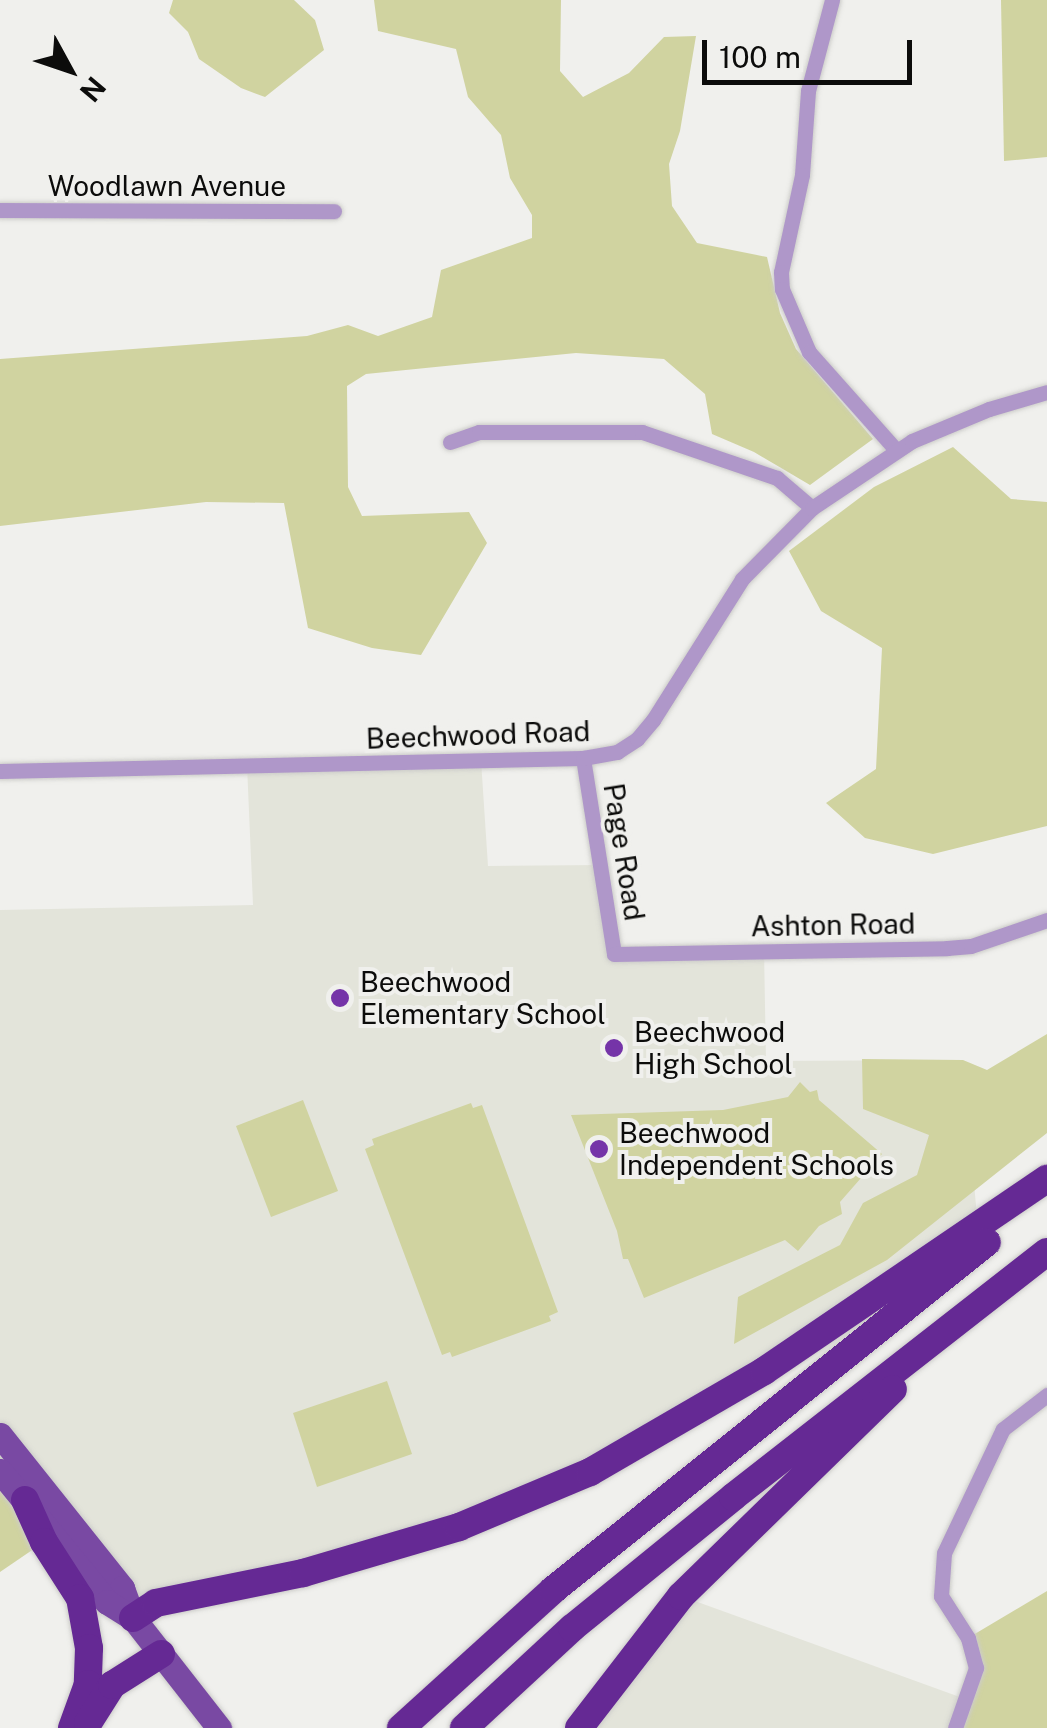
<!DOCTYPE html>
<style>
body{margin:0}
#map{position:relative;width:1047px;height:1728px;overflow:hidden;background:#f0f0ed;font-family:"Public Sans",sans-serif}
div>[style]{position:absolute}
.built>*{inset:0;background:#e3e4da}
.green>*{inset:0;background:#d0d3a0}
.roads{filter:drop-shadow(0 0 2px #ccccc9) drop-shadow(0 0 2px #ccccc9)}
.minor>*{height:15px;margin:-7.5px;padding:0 7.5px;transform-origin:7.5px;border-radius:7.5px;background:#af97c9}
.primary>*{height:25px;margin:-12.5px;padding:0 12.5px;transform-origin:12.5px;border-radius:12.5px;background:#7949a3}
.motorway>*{height:28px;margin:-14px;padding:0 14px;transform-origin:14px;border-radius:14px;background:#652994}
.dots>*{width:28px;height:28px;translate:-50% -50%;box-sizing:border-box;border:5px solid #f0f0ed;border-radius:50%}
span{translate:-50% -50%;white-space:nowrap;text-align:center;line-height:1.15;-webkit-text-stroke:8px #f0f0ed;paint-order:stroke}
.street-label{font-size:28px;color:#0c0c0b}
.poi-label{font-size:28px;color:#0c0c0b}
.left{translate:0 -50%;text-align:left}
.north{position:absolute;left:20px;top:20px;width:100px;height:100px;-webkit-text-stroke:8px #f0f0ed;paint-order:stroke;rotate:130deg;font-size:28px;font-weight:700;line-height:40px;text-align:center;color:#0c0c0b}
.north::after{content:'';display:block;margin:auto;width:35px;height:45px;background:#0c0c0b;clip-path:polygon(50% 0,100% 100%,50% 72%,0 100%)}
.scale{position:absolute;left:702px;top:40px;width:210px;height:45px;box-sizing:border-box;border:5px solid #0c0c0b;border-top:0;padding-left:12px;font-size:30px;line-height:35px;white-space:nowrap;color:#0c0c0b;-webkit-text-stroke:8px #f0f0ed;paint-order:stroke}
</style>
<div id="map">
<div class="built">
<i style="clip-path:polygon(481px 760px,488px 866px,602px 865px,615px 954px,764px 950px,766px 1061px,963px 1060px,978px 1228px,590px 1472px,133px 1618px,0 1471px,0 910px,253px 905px,247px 765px)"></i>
<i style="clip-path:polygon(681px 1596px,968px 1700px,955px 1728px,579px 1728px)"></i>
</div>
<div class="green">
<i style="clip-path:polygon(173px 0,294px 0,315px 20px,324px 50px,265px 97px,241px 88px,199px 59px,188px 32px,169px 13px)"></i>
<i style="clip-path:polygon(374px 0,561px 0,560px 71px,583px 97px,629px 73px,664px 37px,696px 36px,680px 131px,669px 164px,672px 206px,697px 243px,767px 257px,780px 313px,796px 349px,873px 439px,810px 485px,754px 452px,712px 434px,705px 394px,664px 359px,576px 353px,366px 374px,347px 386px,348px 487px,362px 516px,469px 512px,487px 543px,421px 655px,372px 648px,308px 628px,284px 503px,206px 502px,0 526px,0 359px,307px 336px,348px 325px,378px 336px,432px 317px,441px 270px,532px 238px,532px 215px,510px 178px,501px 135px,468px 97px,456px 49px,378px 31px)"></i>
<i style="clip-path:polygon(1001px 0,1047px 0,1047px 157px,1004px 161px)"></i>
<i style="clip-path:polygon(953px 447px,1011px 499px,1047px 502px,1047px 826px,933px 854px,865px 838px,826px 803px,876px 769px,882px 648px,821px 611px,789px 551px,874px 487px)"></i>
<i style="clip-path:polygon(1047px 1034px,1047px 1133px,887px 1260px,734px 1344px,738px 1297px,840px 1245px,863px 1203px,917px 1175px,929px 1135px,863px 1109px,862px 1059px,963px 1060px,987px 1070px)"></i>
<i style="clip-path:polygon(800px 1082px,810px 1092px,817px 1090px,819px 1100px,882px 1154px,840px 1202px,842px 1214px,819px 1226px,798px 1251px,785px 1240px,644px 1298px,628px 1259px,623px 1259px,617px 1231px,571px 1115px,723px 1110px,788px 1097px)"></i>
<i style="clip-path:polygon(303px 1100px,338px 1191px,271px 1217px,236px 1126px)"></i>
<i style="clip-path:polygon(471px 1103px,473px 1108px,482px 1105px,558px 1312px,549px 1316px,551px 1321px,452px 1357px,450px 1352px,442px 1355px,365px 1149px,374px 1145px,372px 1139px)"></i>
<i style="clip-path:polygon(387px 1381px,412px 1454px,317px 1487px,293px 1413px)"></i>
<i style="clip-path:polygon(0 1471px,44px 1542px,0 1572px)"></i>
<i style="clip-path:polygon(1047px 1591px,1047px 1728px,955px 1728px,974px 1680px,968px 1638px)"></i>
</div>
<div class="roads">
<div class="minor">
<i style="left:832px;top:0;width:94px;rotate:104.8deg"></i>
<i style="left:808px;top:91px;width:84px;rotate:94.1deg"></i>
<i style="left:802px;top:175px;width:99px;rotate:102.2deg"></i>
<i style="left:781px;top:272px;width:17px;rotate:87deg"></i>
<i style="left:782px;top:289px;width:69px;rotate:66.8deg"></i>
<i style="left:809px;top:352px;width:131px;rotate:48.4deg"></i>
<i style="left:0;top:210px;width:334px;rotate:0.2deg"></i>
<i style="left:450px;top:442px;width:31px;rotate:-19deg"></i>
<i style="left:479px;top:432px;width:163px"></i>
<i style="left:642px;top:432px;width:143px;rotate:18.8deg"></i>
<i style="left:777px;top:478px;width:46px;rotate:40.6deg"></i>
<i style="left:583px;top:758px;width:198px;rotate:81deg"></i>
<i style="left:614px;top:954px;width:333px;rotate:-1deg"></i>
<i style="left:947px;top:948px;width:24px;rotate:-5deg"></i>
<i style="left:971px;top:946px;width:80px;rotate:-18.9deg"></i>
<i style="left:0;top:771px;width:583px;rotate:-1.28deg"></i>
<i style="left:583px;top:758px;width:35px;rotate:-10deg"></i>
<i style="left:617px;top:752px;width:24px;rotate:-33deg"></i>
<i style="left:637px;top:739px;width:25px;rotate:-50deg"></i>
<i style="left:653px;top:720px;width:167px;rotate:-57.7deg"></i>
<i style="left:742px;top:579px;width:100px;rotate:-45.4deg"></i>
<i style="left:812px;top:508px;width:120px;rotate:-33.8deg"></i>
<i style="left:912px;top:441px;width:83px;rotate:-22.6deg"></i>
<i style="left:989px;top:409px;width:60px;rotate:-16.3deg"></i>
<i style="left:955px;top:1728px;width:64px;rotate:-70.7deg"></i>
<i style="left:976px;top:1668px;width:31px;rotate:-105deg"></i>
<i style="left:968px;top:1638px;width:50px;rotate:-122.7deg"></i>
<i style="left:941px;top:1596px;width:43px;rotate:-86deg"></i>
<i style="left:944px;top:1553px;width:137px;rotate:-64.6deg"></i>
<i style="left:1003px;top:1429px;width:56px;rotate:-37.7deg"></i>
</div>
<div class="primary">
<i style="left:0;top:1435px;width:196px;rotate:51.4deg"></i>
<i style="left:122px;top:1588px;width:32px;rotate:70deg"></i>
<i style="left:133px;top:1618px;width:140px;rotate:52deg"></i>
<i style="left:0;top:1471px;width:169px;rotate:50.8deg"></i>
<i style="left:107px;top:1602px;width:31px;rotate:32deg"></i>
</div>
<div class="motorway">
<i style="left:25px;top:1500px;width:46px;rotate:65.7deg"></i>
<i style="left:44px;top:1542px;width:67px;rotate:57.3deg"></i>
<i style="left:80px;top:1598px;width:51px;rotate:79.8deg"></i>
<i style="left:89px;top:1648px;width:36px;rotate:92deg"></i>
<i style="left:88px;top:1684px;width:47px;rotate:110deg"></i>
<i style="left:133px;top:1618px;width:27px;rotate:-33deg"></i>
<i style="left:156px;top:1603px;width:150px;rotate:-11.5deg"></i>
<i style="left:303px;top:1573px;width:163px;rotate:-16.4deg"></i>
<i style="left:459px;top:1527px;width:142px;rotate:-22.8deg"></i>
<i style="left:590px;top:1472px;width:201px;rotate:-30.1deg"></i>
<i style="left:764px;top:1371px;width:342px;rotate:-34.2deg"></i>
<i style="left:88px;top:1723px;width:45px;rotate:-57.7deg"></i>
<i style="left:112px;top:1685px;width:58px;rotate:-32.3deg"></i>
<i style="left:401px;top:1728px;width:205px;rotate:-42.2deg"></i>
<i style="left:553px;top:1590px;width:556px;rotate:-38.72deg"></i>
<i style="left:464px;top:1728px;width:147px;rotate:-42.8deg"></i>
<i style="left:572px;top:1628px;width:208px;rotate:-39.1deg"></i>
<i style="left:733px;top:1497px;width:398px;rotate:-38deg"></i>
<i style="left:579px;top:1728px;width:167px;rotate:-52.3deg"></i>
<i style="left:681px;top:1596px;width:296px;rotate:-44.3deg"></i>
</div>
</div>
<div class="dots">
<i style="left:340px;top:998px;background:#7534a8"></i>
<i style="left:614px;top:1048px;background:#7534a8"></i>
<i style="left:599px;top:1149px;background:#7534a8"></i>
</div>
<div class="street-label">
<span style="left:167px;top:186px">Woodlawn Avenue</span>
<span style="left:478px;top:735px;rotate:-2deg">Beechwood Road</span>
<span style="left:624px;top:852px;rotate:81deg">Page Road</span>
<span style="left:833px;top:925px;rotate:-1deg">Ashton Road</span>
</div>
<div class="poi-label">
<span class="left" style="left:360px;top:998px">Beechwood<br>Elementary School</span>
<span class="left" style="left:634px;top:1048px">Beechwood<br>High School</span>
<span class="left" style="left:619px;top:1149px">Beechwood<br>Independent Schools</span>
</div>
<div class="north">N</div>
<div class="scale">100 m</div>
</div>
